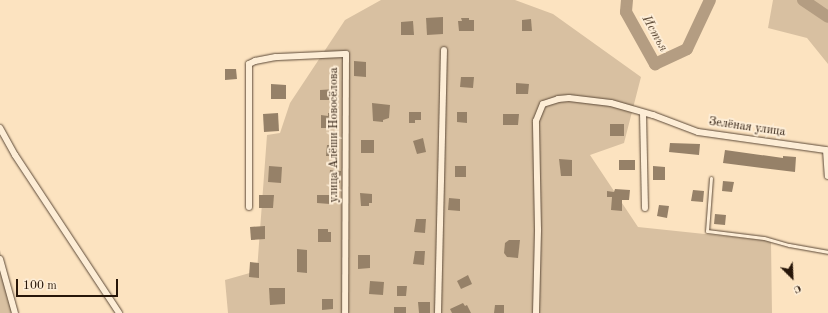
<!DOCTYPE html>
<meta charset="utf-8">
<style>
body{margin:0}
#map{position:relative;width:828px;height:313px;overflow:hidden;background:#fce3c0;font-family:"Old Standard TT",serif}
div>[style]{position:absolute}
.green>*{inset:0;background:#d8c0a1}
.river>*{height:12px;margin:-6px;padding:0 6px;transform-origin:6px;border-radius:6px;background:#b49d82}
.building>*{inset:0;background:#968168}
.roads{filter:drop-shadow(0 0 1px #5c4937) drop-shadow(0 0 1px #5c4937)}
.service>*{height:3px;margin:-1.5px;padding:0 1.5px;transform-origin:1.5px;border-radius:1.5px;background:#fdedd6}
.minor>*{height:6px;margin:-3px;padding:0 3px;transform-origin:3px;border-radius:3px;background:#fdedd6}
span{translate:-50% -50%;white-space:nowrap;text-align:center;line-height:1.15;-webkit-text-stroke:4px #fdedd6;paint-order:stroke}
.street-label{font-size:12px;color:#271609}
.water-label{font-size:13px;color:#5f4c39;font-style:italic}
.north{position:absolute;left:772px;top:257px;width:40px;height:40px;-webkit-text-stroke:3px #fdedd6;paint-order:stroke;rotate:156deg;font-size:11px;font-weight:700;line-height:16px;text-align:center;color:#271609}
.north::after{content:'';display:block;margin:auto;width:14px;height:18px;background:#271609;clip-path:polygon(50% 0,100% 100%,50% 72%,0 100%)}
.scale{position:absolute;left:16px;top:279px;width:102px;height:18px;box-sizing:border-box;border:2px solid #271609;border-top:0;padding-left:5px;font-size:12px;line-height:14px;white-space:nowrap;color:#271609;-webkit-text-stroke:3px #fdedd6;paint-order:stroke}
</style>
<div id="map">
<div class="green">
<i style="clip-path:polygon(381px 0,515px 0,553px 14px,641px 77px,624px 143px,590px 155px,638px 227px,771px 241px,772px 313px,228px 313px,225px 280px,257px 271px,267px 135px,280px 133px,290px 103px,345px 20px)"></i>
<i style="clip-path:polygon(773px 0,828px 0,828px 64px,807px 38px,768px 28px)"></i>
<i style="clip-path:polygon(0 250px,17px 313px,0 313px)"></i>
</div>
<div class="river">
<i style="left:627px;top:0;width:12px;rotate:95deg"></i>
<i style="left:626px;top:12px;width:60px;rotate:60.9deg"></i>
<i style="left:655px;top:64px;width:35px;rotate:-25deg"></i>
<i style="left:687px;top:49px;width:54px;rotate:-64.9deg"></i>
<i style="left:803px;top:0;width:30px;rotate:34deg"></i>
</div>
<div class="building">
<i style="clip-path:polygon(443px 17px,443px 34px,427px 35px,426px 18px)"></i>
<i style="clip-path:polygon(461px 18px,469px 18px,469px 20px,474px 20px,474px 31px,459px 31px,458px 21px,462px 21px)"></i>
<i style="clip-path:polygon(531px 19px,532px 31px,522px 31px,522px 20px)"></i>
<i style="clip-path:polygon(413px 21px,414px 35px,401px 35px,401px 22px)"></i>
<i style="clip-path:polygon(354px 61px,366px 62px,366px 77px,354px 76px)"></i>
<i style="clip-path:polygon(225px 69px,236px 69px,237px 79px,225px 80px)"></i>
<i style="clip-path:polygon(461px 77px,474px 77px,473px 88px,460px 87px)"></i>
<i style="clip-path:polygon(516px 83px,529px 84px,528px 94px,516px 94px)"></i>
<i style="clip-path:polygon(271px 84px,286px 85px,286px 99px,271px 99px)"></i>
<i style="clip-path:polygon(336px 89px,336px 100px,320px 100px,320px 90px)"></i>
<i style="clip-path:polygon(372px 103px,390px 105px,389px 118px,383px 120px,383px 122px,373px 121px)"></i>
<i style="clip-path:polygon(409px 112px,421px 112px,421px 120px,415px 120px,415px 123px,409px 123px)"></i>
<i style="clip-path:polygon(457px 112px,467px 112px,467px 123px,457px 122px)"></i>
<i style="clip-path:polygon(278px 113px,279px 131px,264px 132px,263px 114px)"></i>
<i style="clip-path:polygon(328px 113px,334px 113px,334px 116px,336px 116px,336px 125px,327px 124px,326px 128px,321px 128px,321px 115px,328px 116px)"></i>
<i style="clip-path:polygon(503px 114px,519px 114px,518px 125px,503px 125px)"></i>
<i style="clip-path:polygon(610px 124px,624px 124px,624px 136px,610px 136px)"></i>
<i style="clip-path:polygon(423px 138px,426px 152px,417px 154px,413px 141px)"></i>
<i style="clip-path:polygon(361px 140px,374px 140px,374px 153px,361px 153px)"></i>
<i style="clip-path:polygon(670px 143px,700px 144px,699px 155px,669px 152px)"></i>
<i style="clip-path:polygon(327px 145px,339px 145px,339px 156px,326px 156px)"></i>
<i style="clip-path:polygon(725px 150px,783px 158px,783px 156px,796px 157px,795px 172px,723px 163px)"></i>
<i style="clip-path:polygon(559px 159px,572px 160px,572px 176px,561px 176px)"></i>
<i style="clip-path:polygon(619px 160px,635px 160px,635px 170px,619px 170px)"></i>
<i style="clip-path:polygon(269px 166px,282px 167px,281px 183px,268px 182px)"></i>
<i style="clip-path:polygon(455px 166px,466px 166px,466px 177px,455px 177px)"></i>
<i style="clip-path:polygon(653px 166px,665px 167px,665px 180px,653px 180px)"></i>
<i style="clip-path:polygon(330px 170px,341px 171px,340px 183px,329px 182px)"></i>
<i style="clip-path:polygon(723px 181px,734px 182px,732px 192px,722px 191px)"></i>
<i style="clip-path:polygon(615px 189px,630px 190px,629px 200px,622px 200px,622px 211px,611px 210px,612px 197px,607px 197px,607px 191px,614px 192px)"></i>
<i style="clip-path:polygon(693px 190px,704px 191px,703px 202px,691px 201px)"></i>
<i style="clip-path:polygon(360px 193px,372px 194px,372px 203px,369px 203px,369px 206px,361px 206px)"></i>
<i style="clip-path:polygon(259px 195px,274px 195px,273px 208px,259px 208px)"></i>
<i style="clip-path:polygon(317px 195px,330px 195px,330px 204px,317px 203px)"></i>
<i style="clip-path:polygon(449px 198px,460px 199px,460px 211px,448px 210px)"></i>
<i style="clip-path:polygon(659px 205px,669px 206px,667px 218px,657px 216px)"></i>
<i style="clip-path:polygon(715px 214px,726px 215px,725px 225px,714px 224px)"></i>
<i style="clip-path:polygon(416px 219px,426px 219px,425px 233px,414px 232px)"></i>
<i style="clip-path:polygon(265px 226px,265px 239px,251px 240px,250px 227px)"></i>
<i style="clip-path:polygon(318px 229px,328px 229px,328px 232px,331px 232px,331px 242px,318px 242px)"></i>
<i style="clip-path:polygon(509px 240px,520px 240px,518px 258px,507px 257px,504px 253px,505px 243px)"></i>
<i style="clip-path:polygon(297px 249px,307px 250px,307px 273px,297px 272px)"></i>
<i style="clip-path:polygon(415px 251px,425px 251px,424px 265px,413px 264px)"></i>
<i style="clip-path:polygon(358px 255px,370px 255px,370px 268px,358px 269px)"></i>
<i style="clip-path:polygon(250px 262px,259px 263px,259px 278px,249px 277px)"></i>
<i style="clip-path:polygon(468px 275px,472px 284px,461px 289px,457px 281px)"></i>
<i style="clip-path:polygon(370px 281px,384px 282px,383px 295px,369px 294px)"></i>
<i style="clip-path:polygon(397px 286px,407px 286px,406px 296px,397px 296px)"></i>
<i style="clip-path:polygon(269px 288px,285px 288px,285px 304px,270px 305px)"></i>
<i style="clip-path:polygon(322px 299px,333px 299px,333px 309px,322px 310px)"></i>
<i style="clip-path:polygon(418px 302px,430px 302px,430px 313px,419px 313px)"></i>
<i style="clip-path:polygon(463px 303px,465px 306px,467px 305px,471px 313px,452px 313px,450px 309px)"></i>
<i style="clip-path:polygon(495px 305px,504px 305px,504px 313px,494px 313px)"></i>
<i style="clip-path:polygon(394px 307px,406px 307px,406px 313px,394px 313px)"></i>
</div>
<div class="roads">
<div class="service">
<i style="left:711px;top:178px;width:53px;rotate:94.3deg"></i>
<i style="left:707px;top:231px;width:57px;rotate:7deg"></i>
<i style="left:764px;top:238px;width:26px;rotate:16deg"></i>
<i style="left:789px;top:245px;width:40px;rotate:10deg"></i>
</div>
<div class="minor">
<i style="left:643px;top:113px;width:95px;rotate:88.8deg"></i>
<i style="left:0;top:128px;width:31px;rotate:61deg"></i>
<i style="left:15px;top:155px;width:189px;rotate:56.6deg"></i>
<i style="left:249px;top:207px;width:143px;rotate:-90deg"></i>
<i style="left:249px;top:64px;width:7px;rotate:-27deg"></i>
<i style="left:255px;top:61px;width:21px;rotate:-11deg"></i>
<i style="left:276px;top:57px;width:70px;rotate:-2.5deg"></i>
<i style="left:346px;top:54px;width:259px;rotate:90.2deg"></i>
<i style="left:0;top:259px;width:56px;rotate:74.5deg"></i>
<i style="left:438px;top:313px;width:263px;rotate:-88.7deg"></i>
<i style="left:536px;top:313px;width:84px;rotate:-88.6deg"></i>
<i style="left:538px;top:229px;width:108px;rotate:-91.1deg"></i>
<i style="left:536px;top:121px;width:18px;rotate:-68deg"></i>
<i style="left:543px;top:104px;width:16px;rotate:-18deg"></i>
<i style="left:558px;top:99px;width:11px;rotate:-5deg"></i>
<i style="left:569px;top:98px;width:42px;rotate:6.8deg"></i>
<i style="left:611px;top:103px;width:44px;rotate:15.9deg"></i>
<i style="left:653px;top:115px;width:48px;rotate:20.7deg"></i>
<i style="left:698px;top:132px;width:129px;rotate:8deg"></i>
<i style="left:826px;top:150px;width:26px;rotate:86deg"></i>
</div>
</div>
<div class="street-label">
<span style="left:747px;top:128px;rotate:8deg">Зелёная улица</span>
<span style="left:335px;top:135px;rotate:-90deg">улица Алёши Новосёлова</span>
</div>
<div class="water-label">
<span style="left:654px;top:34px;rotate:61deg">Истья</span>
</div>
<div class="north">С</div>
<div class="scale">100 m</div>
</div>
